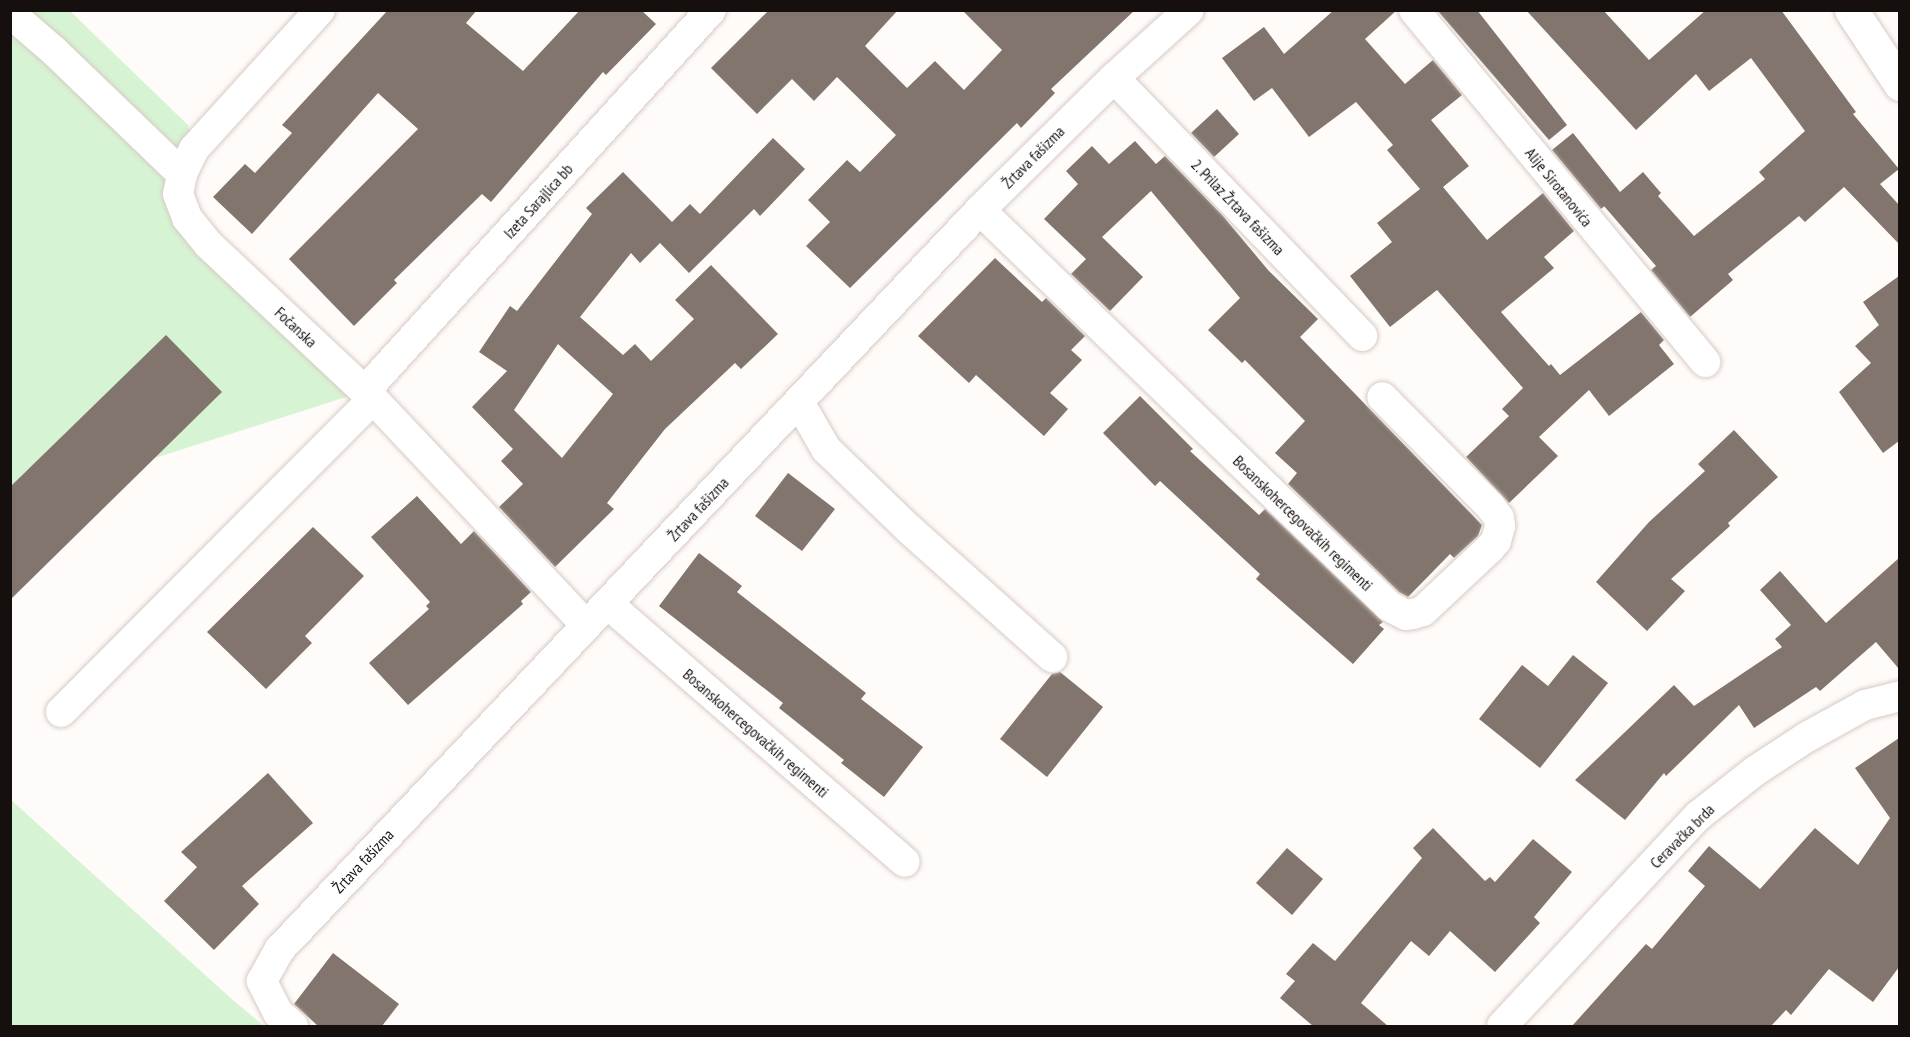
<!DOCTYPE html>
<meta charset="utf-8">
<style>
body{margin:0}
#map{position:relative;width:1910px;height:1037px;overflow:hidden;background:#fefbf9;font-family:"PT Sans Narrow",sans-serif}
div>[style]{position:absolute}
.green>*{inset:0;background:#d6f4d3}
.building>*{inset:0;background:#81756e}
.roads{filter:drop-shadow(0 0 2px #d8cac3) drop-shadow(0 0 2px #d8cac3)}
.minor>*{height:30px;margin:-15px;padding:0 15px;transform-origin:15px;border-radius:15px;background:#fff}
.secondary>*{height:33px;margin:-16.5px;padding:0 16.5px;transform-origin:16.5px;border-radius:16.5px;background:#fff}
span{translate:-50% -50%;white-space:nowrap;text-align:center;line-height:1.15;-webkit-text-stroke:6px #fff;paint-order:stroke}
.street-label{font-size:16px;color:#15100e}
.frame{position:absolute;inset:0;border:12px solid #15100e;pointer-events:none}
</style>
<div id="map">
<div class="green">
<i style="clip-path:polygon(11px 11px,70px 11px,188px 125px,194px 149px,178px 194px,365px 391px,11px 504px)"></i>
<i style="clip-path:polygon(10px 799px,234px 1001px,264px 1026px,11px 1026px)"></i>
</div>
<div class="building">
<i style="clip-path:polygon(388px 10px,477px 10px,466px 23px,523px 71px,580px 10px,641px 10px,656px 24px,606px 75px,603px 72px,491px 202px,482px 194px,394px 280px,397px 283px,354px 326px,289px 259px,418px 129px,378px 93px,252px 234px,213px 197px,245px 164px,255px 173px,292px 133px,282px 125px)"></i>
<i style="clip-path:polygon(769px 10px,898px 10px,865px 46px,907px 88px,935px 61px,964px 90px,1002px 50px,962px 10px,1135px 10px,1051px 89px,1055px 93px,1021px 128px,1017px 123px,850px 288px,806px 246px,830px 222px,808px 200px,847px 160px,860px 172px,896px 135px,837px 77px,814px 101px,792px 79px,757px 114px,711px 68px)"></i>
<i style="clip-path:polygon(1334px 10px,1397px 10px,1365px 39px,1405px 84px,1433px 60px,1462px 95px,1431px 120px,1469px 166px,1443px 187px,1487px 240px,1543px 193px,1574px 231px,1544px 257px,1554px 268px,1501px 312px,1549px 366px,1551px 364px,1560px 375px,1641px 312px,1664px 340px,1659px 345px,1674px 364px,1609px 416px,1589px 390px,1539px 437px,1558px 456px,1509px 503px,1466px 457px,1509px 416px,1502px 409px,1523px 388px,1437px 290px,1390px 327px,1350px 276px,1392px 242px,1377px 223px,1420px 189px,1387px 150px,1393px 145px,1356px 102px,1309px 137px,1272px 88px,1254px 101px,1222px 58px,1264px 27px,1284px 54px)"></i>
<i style="clip-path:polygon(1437px 10px,1477px 10px,1567px 125px,1549px 140px)"></i>
<i style="clip-path:polygon(1526px 10px,1603px 10px,1649px 60px,1706px 10px,1781px 10px,1856px 112px,1853px 114px,1899px 169px,1880px 184px,1899px 205px,1899px 244px,1844px 187px,1805px 222px,1799px 216px,1728px 274px,1733px 280px,1690px 317px,1651px 270px,1656px 266px,1604px 206px,1620px 193px,1601px 209px,1552px 150px,1573px 133px,1620px 192px,1643px 172px,1661px 193px,1658px 196px,1694px 236px,1765px 179px,1759px 172px,1805px 131px,1751px 58px,1709px 91px,1696px 74px,1636px 130px)"></i>
<i style="clip-path:polygon(1217px 109px,1239px 134px,1214px 157px,1191px 133px)"></i>
<i style="clip-path:polygon(evenodd,773px 138px,805px 169px,760px 216px,754px 209px,689px 273px,660px 243px,640px 263px,631px 253px,580px 317px,623px 355px,635px 344px,651px 361px,694px 319px,675px 300px,711px 265px,778px 334px,741px 369px,735px 363px,665px 429px,607px 503px,614px 509px,555px 567px,499px 507px,523px 484px,501px 461px,513px 449px,472px 407px,507px 371px,479px 352px,510px 306px,517px 311px,592px 214px,586px 208px,623px 172px,672px 222px,690px 204px,700px 214px,773px 138px,558px 344px,613px 394px,562px 458px,514px 410px,558px 344px)"></i>
<i style="clip-path:polygon(1135px 141px,1156px 164px,1165px 156px,1223px 216px,1268px 270px,1318px 319px,1300px 337px,1482px 525px,1478px 536px,1454px 558px,1450px 554px,1408px 597px,1399px 592px,1288px 484px,1297px 473px,1275px 453px,1305px 421px,1245px 360px,1242px 363px,1208px 330px,1240px 298px,1151px 191px,1102px 237px,1143px 277px,1110px 311px,1071px 274px,1086px 259px,1044px 219px,1078px 184px,1066px 171px,1092px 146px,1109px 164px)"></i>
<i style="clip-path:polygon(995px 258px,1042px 302px,1046px 298px,1085px 336px,1071px 350px,1082px 360px,1050px 393px,1068px 409px,1044px 436px,976px 375px,969px 383px,918px 336px)"></i>
<i style="clip-path:polygon(1899px 276px,1899px 441px,1883px 453px,1839px 392px,1871px 363px,1855px 346px,1879px 325px,1863px 302px)"></i>
<i style="clip-path:polygon(166px 335px,222px 392px,10px 600px,10px 487px)"></i>
<i style="clip-path:polygon(1140px 396px,1193px 449px,1190px 451px,1259px 515px,1265px 509px,1383px 622px,1379px 625px,1384px 629px,1353px 664px,1256px 579px,1260px 574px,1160px 481px,1155px 486px,1103px 433px)"></i>
<i style="clip-path:polygon(1734px 430px,1778px 477px,1728px 523px,1730px 526px,1671px 579px,1685px 591px,1647px 631px,1596px 582px,1649px 522px,1705px 471px,1698px 464px)"></i>
<i style="clip-path:polygon(788px 473px,835px 509px,802px 551px,755px 516px)"></i>
<i style="clip-path:polygon(417px 496px,461px 544px,474px 531px,531px 592px,521px 601px,523px 604px,408px 705px,369px 663px,429px 609px,426px 606px,430px 602px,371px 537px)"></i>
<i style="clip-path:polygon(313px 527px,364px 576px,305px 636px,312px 643px,266px 689px,207px 632px)"></i>
<i style="clip-path:polygon(699px 553px,742px 586px,737px 592px,866px 693px,861px 699px,923px 747px,884px 797px,841px 763px,844px 760px,779px 708px,783px 703px,659px 606px)"></i>
<i style="clip-path:polygon(1899px 558px,1899px 669px,1876px 642px,1820px 691px,1816px 687px,1754px 728px,1739px 705px,1666px 776px,1664px 773px,1625px 820px,1575px 780px,1674px 685px,1694px 706px,1782px 647px,1775px 639px,1791px 625px,1760px 590px,1780px 571px,1826px 623px)"></i>
<i style="clip-path:polygon(1573px 655px,1608px 683px,1540px 768px,1479px 719px,1522px 665px,1548px 686px)"></i>
<i style="clip-path:polygon(1060px 672px,1103px 707px,1047px 777px,1000px 739px,1052px 674px)"></i>
<i style="clip-path:polygon(1899px 738px,1899px 967px,1873px 1002px,1829px 969px,1791px 1015px,1786px 1010px,1771px 1026px,1572px 1026px,1646px 944px,1652px 949px,1705px 886px,1688px 871px,1709px 846px,1760px 889px,1815px 828px,1858px 865px,1890px 818px,1855px 768px)"></i>
<i style="clip-path:polygon(268px 773px,313px 823px,242px 886px,259px 904px,214px 950px,164px 901px,197px 867px,181px 852px)"></i>
<i style="clip-path:polygon(1433px 828px,1485px 881px,1490px 877px,1495px 882px,1533px 839px,1572px 872px,1534px 917px,1540px 923px,1495px 972px,1450px 931px,1429px 956px,1411px 941px,1361px 1003px,1388px 1026px,1313px 1026px,1280px 998px,1295px 981px,1286px 974px,1313px 943px,1335px 961px,1422px 858px,1413px 848px)"></i>
<i style="clip-path:polygon(1287px 848px,1323px 879px,1292px 915px,1256px 883px)"></i>
<i style="clip-path:polygon(333px 953px,399px 1004px,382px 1026px,318px 1026px,294px 1004px)"></i>
</div>
<div class="roads">
<div class="minor">
<i style="left:320px;top:10px;width:188px;rotate:132.2deg"></i>
<i style="left:194px;top:149px;width:28px;rotate:116deg"></i>
<i style="left:182px;top:174px;width:20px;rotate:101deg"></i>
<i style="left:178px;top:194px;width:26px;rotate:69deg"></i>
<i style="left:187px;top:218px;width:33px;rotate:51deg"></i>
<i style="left:208px;top:244px;width:226px;rotate:43.2deg"></i>
<i style="left:373px;top:399px;width:311px;rotate:46.7deg"></i>
<i style="left:1414px;top:10px;width:457px;rotate:50.4deg"></i>
<i style="left:10px;top:13px;width:58px;rotate:40.8deg"></i>
<i style="left:54px;top:51px;width:178px;rotate:43.9deg"></i>
<i style="left:1114px;top:78px;width:358px;rotate:46.1deg"></i>
<i style="left:980px;top:210px;width:569px;rotate:44.07deg"></i>
<i style="left:1389px;top:606px;width:19px;rotate:28deg"></i>
<i style="left:1406px;top:615px;width:7px;rotate:-8deg"></i>
<i style="left:1413px;top:614px;width:10px;rotate:-17deg"></i>
<i style="left:1423px;top:611px;width:92px;rotate:-43.2deg"></i>
<i style="left:1490px;top:548px;width:9px;rotate:-49deg"></i>
<i style="left:1496px;top:541px;width:16px;rotate:-75deg"></i>
<i style="left:1500px;top:526px;width:8px;rotate:-97deg"></i>
<i style="left:1499px;top:518px;width:15px;rotate:-127deg"></i>
<i style="left:1490px;top:506px;width:153px;rotate:-134.7deg"></i>
<i style="left:365px;top:391px;width:515px;rotate:-47.76deg"></i>
<i style="left:799px;top:402px;width:54px;rotate:60.1deg"></i>
<i style="left:826px;top:449px;width:117px;rotate:44deg"></i>
<i style="left:910px;top:530px;width:191px;rotate:41.8deg"></i>
<i style="left:608px;top:604px;width:393px;rotate:41deg"></i>
<i style="left:61px;top:712px;width:442px;rotate:-45.1deg"></i>
<i style="left:293px;top:1026px;width:20px;rotate:-139deg"></i>
<i style="left:278px;top:1013px;width:36px;rotate:-117deg"></i>
<i style="left:262px;top:981px;width:37px;rotate:-61deg"></i>
<i style="left:280px;top:949px;width:1018px;rotate:-46.55deg"></i>
<i style="left:980px;top:210px;width:188px;rotate:-44.6deg"></i>
<i style="left:1114px;top:78px;width:101px;rotate:-42.2deg"></i>
<i style="left:1502px;top:1026px;width:287px;rotate:-47deg"></i>
<i style="left:1698px;top:816px;width:73px;rotate:-38.3deg"></i>
<i style="left:1755px;top:771px;width:62px;rotate:-33.2deg"></i>
<i style="left:1807px;top:737px;width:66px;rotate:-28.9deg"></i>
<i style="left:1865px;top:705px;width:36px;rotate:-14deg"></i>
</div>
<div class="secondary">
<i style="left:1851px;top:10px;width:89px;rotate:56.5deg"></i>
</div>
</div>
<div class="street-label">
<span style="left:1033px;top:157px;rotate:-45deg">Žrtava fašizma</span>
<span style="left:1559px;top:187px;rotate:51deg">Alije Sirotanovića</span>
<span style="left:538px;top:201px;rotate:-48deg">Izeta Sarajlica bb</span>
<span style="left:1238px;top:207px;rotate:46deg">2. Prilaz Žrtava fašizma</span>
<span style="left:296px;top:327px;rotate:43deg">Fočanska</span>
<span style="left:698px;top:509px;rotate:-47deg">Žrtava fašizma</span>
<span style="left:1303px;top:523px;rotate:44deg">Bosanskohercegovačkih regimenti</span>
<span style="left:756px;top:733px;rotate:41deg">Bosanskohercegovačkih regimenti</span>
<span style="left:1682px;top:836px;rotate:-45deg">Ceravačka brda</span>
<span style="left:363px;top:861px;rotate:-47deg">Žrtava fašizma</span>
</div>
<div class="frame"></div>
</div>
